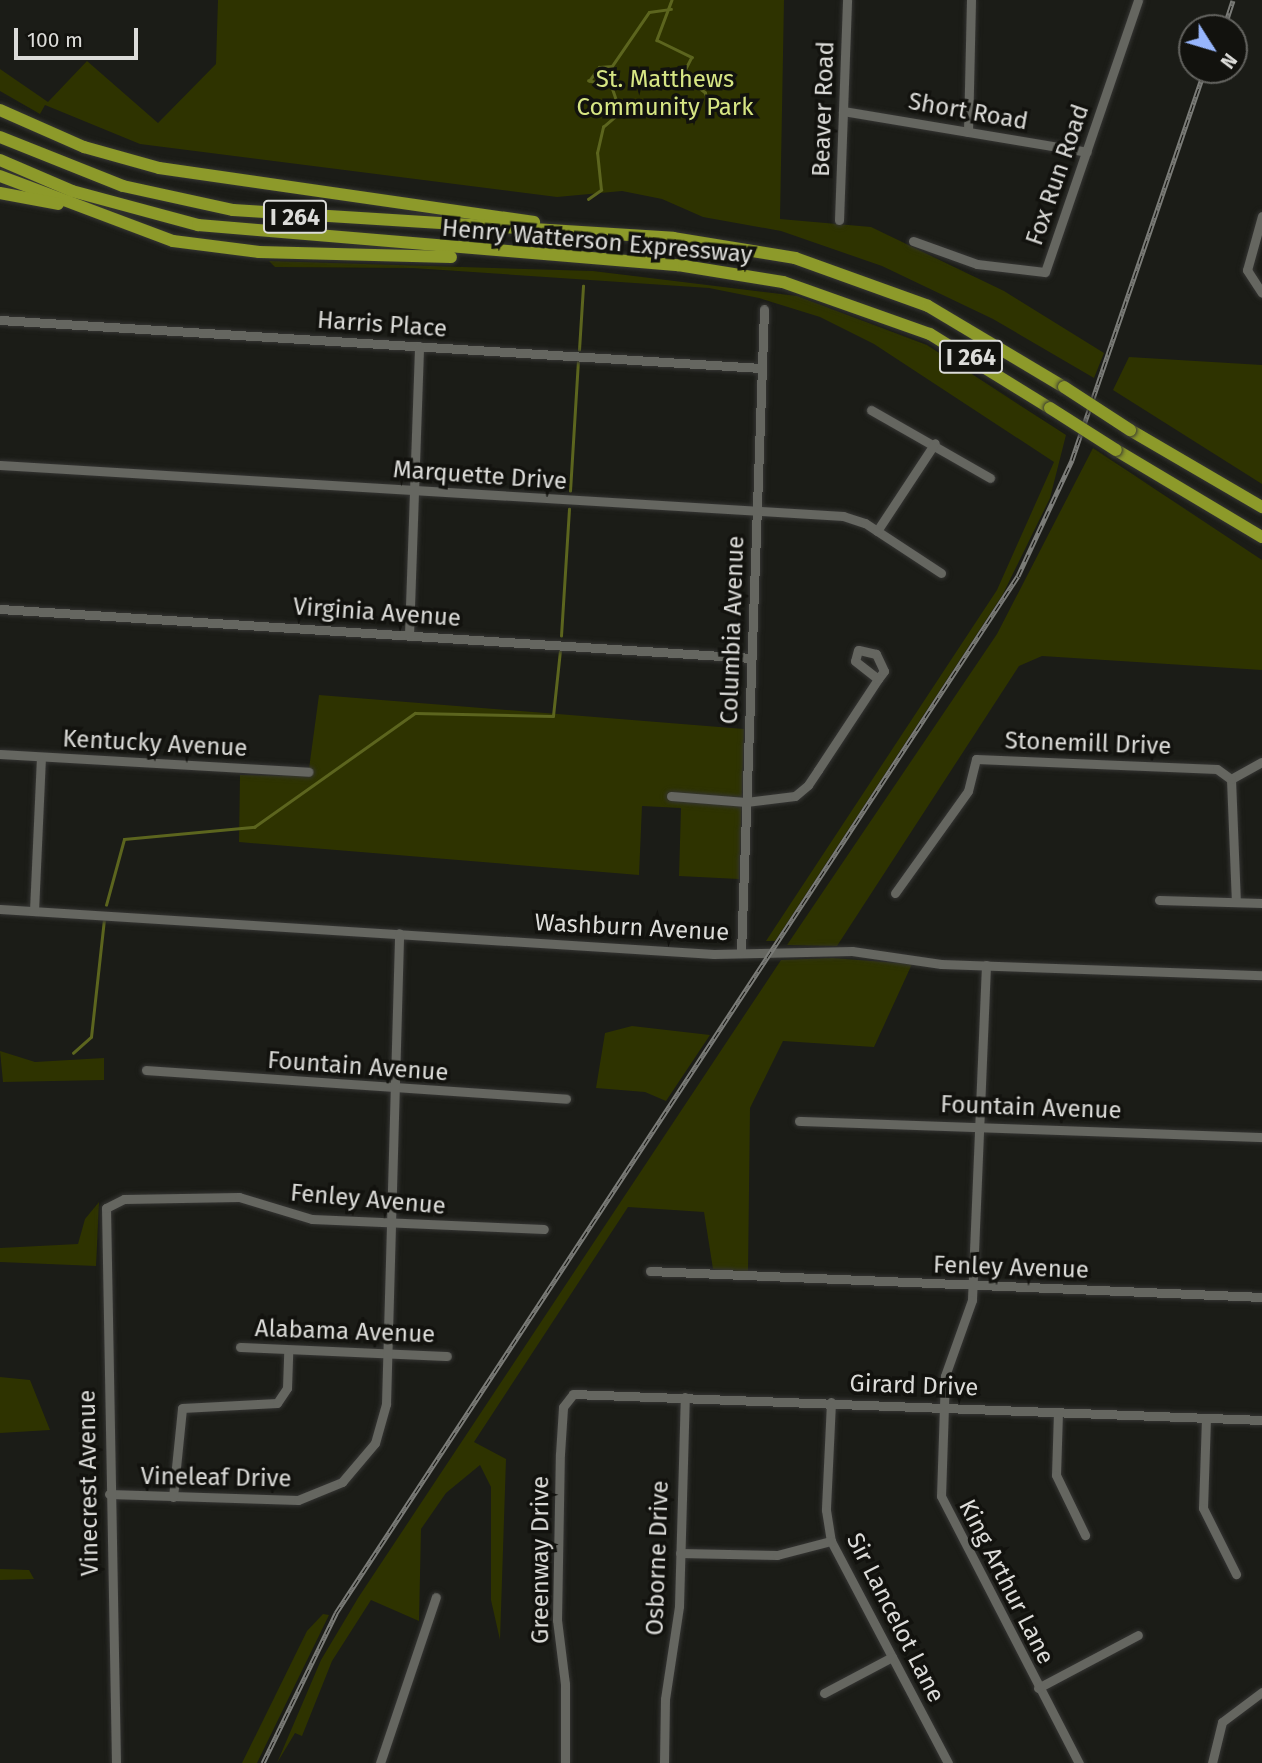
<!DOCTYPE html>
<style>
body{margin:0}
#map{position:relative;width:1262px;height:1763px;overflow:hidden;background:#1b1c17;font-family:"Fira Sans",sans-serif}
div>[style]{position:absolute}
.green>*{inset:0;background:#2e3300}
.stream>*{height:2.5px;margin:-1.25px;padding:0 1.25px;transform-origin:1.25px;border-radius:1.25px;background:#5c651e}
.roads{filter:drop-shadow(0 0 2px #353533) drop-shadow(0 0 2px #353533)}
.minor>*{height:9px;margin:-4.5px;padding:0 4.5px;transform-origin:4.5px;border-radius:4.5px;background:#656660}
.highway>*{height:12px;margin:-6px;padding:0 6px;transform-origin:6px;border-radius:6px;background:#8d9a2a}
.rail>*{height:5px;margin-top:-2.5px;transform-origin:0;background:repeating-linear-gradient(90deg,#12120e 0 8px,#7b7c78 0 16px);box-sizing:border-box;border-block:2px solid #7b7c78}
.bridges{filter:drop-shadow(0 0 2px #353533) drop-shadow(0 0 2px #353533)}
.highway-bridge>*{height:12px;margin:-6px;padding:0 6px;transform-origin:6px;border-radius:6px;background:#8d9a2a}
span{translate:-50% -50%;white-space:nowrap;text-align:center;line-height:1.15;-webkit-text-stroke:7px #12120e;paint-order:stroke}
.shield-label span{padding:2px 5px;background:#12120e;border:2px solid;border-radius:5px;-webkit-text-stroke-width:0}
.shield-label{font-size:23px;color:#dcdcd9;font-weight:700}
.park-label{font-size:24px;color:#d7e684}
.street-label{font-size:24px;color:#dcdcd9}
.north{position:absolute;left:1178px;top:14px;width:70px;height:70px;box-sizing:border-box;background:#12120e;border:2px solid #63635f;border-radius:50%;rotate:127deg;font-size:19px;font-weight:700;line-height:28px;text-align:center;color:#dcdcd9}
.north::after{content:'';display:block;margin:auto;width:24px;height:32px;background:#97b6fd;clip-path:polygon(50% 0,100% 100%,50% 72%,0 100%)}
.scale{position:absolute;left:14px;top:28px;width:124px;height:32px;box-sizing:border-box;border:4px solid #dcdcd9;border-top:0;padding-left:9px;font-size:21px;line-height:24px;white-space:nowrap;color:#dcdcd9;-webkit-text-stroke:5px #12120e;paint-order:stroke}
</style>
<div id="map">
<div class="green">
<i style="clip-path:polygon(218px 0,784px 0,780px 219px,871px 227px,1004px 291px,1104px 353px,1094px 378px,993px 319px,882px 266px,781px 231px,703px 217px,662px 199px,622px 191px,557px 197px,140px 144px,45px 105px,40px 114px,0 91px,0 69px,48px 102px,87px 61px,158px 123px,216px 64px)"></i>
<i style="clip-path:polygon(269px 261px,593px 271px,797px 296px,927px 345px,1066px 435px,1050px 498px,1003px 594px,775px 941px,766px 941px,997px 590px,1054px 462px,874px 344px,820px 317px,759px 298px,709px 288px,413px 268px,275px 267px)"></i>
<i style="clip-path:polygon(1129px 357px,1262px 365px,1262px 484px,1113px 390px)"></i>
<i style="clip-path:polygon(1093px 448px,1262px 560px,1262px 670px,1042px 656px,1019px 666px,837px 946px,787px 945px,997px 634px)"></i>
<i style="clip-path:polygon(319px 695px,744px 729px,739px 879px,679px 876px,681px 808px,642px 806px,639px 875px,239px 842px,240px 775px,308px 776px)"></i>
<i style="clip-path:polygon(832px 958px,912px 964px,874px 1047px,783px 1041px,750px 1108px,748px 1272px,713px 1269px,704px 1212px,628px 1207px,474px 1442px,506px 1459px,500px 1640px,491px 1600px,491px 1487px,480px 1465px,446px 1493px,421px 1529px,419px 1621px,371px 1600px,332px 1661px,302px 1736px,295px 1733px,277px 1763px,321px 1660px,358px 1598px,781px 960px)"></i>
<i style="clip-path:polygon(632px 1026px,710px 1035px,666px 1101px,645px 1092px,596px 1088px,605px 1033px)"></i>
<i style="clip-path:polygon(0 1051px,35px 1062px,104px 1058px,104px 1080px,3px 1082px)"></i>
<i style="clip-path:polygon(99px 1202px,96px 1266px,0 1262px,0 1248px,78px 1244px,85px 1219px)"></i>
<i style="clip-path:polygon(0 1377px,30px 1380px,50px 1430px,0 1433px)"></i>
<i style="clip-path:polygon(0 1569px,29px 1570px,34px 1579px,0 1580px)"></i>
<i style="clip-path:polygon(323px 1614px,329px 1615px,257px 1763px,242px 1763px,307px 1631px)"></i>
</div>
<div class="stream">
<i style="left:672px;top:0;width:43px;rotate:110.6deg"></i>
<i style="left:657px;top:40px;width:39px;rotate:26deg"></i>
<i style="left:692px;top:57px;width:20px;rotate:117deg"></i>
<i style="left:683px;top:75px;width:28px;rotate:38deg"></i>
<i style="left:705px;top:92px;width:15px;rotate:70deg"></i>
<i style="left:588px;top:199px;width:16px;rotate:-35deg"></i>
<i style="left:601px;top:190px;width:37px;rotate:-96deg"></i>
<i style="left:597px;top:153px;width:27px;rotate:-77deg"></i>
<i style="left:603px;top:127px;width:23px;rotate:-41deg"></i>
<i style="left:620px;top:112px;width:28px;rotate:-109deg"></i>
<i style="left:611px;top:86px;width:23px;rotate:-167deg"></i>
<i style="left:589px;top:81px;width:17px;rotate:-54deg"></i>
<i style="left:599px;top:67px;width:13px;rotate:-4deg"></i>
<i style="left:612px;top:66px;width:65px;rotate:-55.6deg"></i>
<i style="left:649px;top:12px;width:22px;rotate:-8deg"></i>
<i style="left:579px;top:350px;width:64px;rotate:-86.4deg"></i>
<i style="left:570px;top:491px;width:129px;rotate:-86.5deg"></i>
<i style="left:561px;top:636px;width:127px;rotate:-86.4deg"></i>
<i style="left:106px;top:905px;width:68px;rotate:-74.7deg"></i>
<i style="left:124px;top:839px;width:131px;rotate:-5.3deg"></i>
<i style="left:254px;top:827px;width:197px;rotate:-35.3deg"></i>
<i style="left:415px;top:713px;width:138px;rotate:1.2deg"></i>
<i style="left:553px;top:716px;width:66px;rotate:-83.9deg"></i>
<i style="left:73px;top:1053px;width:24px;rotate:-42deg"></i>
<i style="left:91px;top:1037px;width:118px;rotate:-83.7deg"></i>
</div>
<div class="roads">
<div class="minor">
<i style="left:843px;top:111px;width:247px;rotate:9.5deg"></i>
<i style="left:968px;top:132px;width:132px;rotate:-88.7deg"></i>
<i style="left:1262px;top:216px;width:56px;rotate:105.5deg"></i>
<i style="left:1247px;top:270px;width:27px;rotate:57deg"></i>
<i style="left:839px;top:220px;width:220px;rotate:-87.9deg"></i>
<i style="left:913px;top:241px;width:68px;rotate:19.8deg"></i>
<i style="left:977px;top:264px;width:68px;rotate:6.7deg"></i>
<i style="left:1045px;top:272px;width:287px;rotate:-71.1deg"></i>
<i style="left:0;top:320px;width:763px;rotate:3.61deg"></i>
<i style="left:871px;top:410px;width:137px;rotate:29.7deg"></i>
<i style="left:0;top:465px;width:845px;rotate:3.46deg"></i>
<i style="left:843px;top:516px;width:23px;rotate:18deg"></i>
<i style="left:865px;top:523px;width:91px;rotate:33.3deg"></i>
<i style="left:877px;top:531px;width:105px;rotate:-56.6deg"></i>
<i style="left:0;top:609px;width:753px;rotate:3.73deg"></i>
<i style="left:409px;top:635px;width:289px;rotate:-88deg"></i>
<i style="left:0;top:754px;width:309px;rotate:3.3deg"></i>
<i style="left:1231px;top:779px;width:122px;rotate:87.7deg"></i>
<i style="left:1231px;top:779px;width:35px;rotate:-29deg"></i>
<i style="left:671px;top:796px;width:75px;rotate:4.6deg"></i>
<i style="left:746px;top:802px;width:49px;rotate:-7deg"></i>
<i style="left:795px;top:796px;width:17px;rotate:-40deg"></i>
<i style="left:808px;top:785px;width:18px;rotate:-56deg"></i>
<i style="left:818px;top:770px;width:109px;rotate:-56.6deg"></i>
<i style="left:878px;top:679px;width:10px;rotate:-53deg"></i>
<i style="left:884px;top:671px;width:19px;rotate:-115deg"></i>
<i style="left:876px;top:654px;width:18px;rotate:-167deg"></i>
<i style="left:858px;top:650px;width:11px;rotate:105deg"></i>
<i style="left:855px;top:661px;width:29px;rotate:38deg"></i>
<i style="left:895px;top:893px;width:125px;rotate:-54.4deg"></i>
<i style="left:968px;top:791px;width:33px;rotate:-76deg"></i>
<i style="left:976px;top:759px;width:241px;rotate:2.4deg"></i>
<i style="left:1217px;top:769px;width:17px;rotate:36deg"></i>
<i style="left:1159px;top:900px;width:103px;rotate:1.7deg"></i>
<i style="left:0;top:909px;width:715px;rotate:3.61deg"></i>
<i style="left:714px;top:954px;width:138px;rotate:-1.2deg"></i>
<i style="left:852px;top:951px;width:90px;rotate:8.3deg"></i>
<i style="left:941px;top:964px;width:321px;rotate:2deg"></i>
<i style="left:34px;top:911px;width:154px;rotate:-87.4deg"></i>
<i style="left:741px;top:953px;width:644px;rotate:-87.95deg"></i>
<i style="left:986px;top:965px;width:335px;rotate:92.4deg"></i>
<i style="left:972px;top:1300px;width:81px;rotate:109.6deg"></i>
<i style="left:945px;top:1376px;width:120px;rotate:91.9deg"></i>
<i style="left:941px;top:1496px;width:301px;rotate:62.7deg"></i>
<i style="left:146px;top:1070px;width:421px;rotate:3.9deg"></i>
<i style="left:799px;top:1121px;width:463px;rotate:2deg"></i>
<i style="left:650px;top:1271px;width:613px;rotate:2.43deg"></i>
<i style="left:240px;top:1347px;width:207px;rotate:2.5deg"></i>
<i style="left:831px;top:1402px;width:108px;rotate:92.7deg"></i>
<i style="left:826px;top:1510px;width:31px;rotate:81deg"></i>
<i style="left:831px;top:1541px;width:251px;rotate:62.2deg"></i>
<i style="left:1058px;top:1412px;width:63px;rotate:91.8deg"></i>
<i style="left:1056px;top:1475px;width:67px;rotate:64.2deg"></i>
<i style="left:1206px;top:1418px;width:90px;rotate:91.9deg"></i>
<i style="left:1203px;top:1508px;width:74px;rotate:63.4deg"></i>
<i style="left:109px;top:1494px;width:189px;rotate:1.8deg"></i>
<i style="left:298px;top:1500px;width:48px;rotate:-22.2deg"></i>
<i style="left:342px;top:1482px;width:51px;rotate:-49.8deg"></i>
<i style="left:375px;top:1443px;width:41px;rotate:-74.2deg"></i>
<i style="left:386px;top:1404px;width:471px;rotate:-88.4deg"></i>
<i style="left:173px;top:1497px;width:89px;rotate:-84.2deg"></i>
<i style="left:182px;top:1408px;width:95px;rotate:-3deg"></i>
<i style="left:277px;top:1403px;width:18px;rotate:-56deg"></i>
<i style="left:287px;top:1388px;width:37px;rotate:-88deg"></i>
<i style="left:680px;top:1553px;width:97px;rotate:1.2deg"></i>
<i style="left:777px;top:1555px;width:56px;rotate:-14.5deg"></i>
<i style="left:1038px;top:1688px;width:113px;rotate:-27.9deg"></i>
<i style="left:824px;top:1693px;width:77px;rotate:-27.9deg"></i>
<i style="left:116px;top:1763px;width:555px;rotate:-91.03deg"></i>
<i style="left:106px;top:1208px;width:20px;rotate:-27deg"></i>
<i style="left:124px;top:1199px;width:115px;rotate:-1deg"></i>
<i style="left:239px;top:1197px;width:76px;rotate:16.8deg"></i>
<i style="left:312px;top:1219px;width:232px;rotate:2.5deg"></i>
<i style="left:380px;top:1763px;width:175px;rotate:-71.4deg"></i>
<i style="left:565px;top:1763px;width:79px;rotate:-90deg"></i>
<i style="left:565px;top:1684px;width:64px;rotate:-97.1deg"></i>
<i style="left:557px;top:1620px;width:166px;rotate:-89deg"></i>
<i style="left:560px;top:1454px;width:47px;rotate:-86.3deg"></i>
<i style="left:563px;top:1407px;width:16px;rotate:-52deg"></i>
<i style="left:573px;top:1394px;width:689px;rotate:2.16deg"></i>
<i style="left:664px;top:1763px;width:64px;rotate:-89.1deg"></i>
<i style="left:665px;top:1699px;width:94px;rotate:-81.4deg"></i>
<i style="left:679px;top:1606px;width:209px;rotate:-88.4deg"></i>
<i style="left:1212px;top:1763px;width:42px;rotate:-76.3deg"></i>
<i style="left:1222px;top:1722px;width:50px;rotate:-36.9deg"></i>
</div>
<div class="highway">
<i style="left:0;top:110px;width:92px;rotate:23.8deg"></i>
<i style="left:84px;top:147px;width:78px;rotate:15.6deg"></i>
<i style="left:159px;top:168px;width:379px;rotate:8.2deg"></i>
<i style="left:0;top:137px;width:132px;rotate:21.7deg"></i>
<i style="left:123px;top:186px;width:113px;rotate:12.3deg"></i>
<i style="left:233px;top:210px;width:441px;rotate:3.6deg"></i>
<i style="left:673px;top:238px;width:124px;rotate:9.3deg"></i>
<i style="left:795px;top:258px;width:141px;rotate:19.8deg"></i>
<i style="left:928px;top:306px;width:158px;rotate:30.8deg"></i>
<i style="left:0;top:160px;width:78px;rotate:23.3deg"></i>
<i style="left:72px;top:191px;width:131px;rotate:15.1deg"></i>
<i style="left:198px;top:225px;width:488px;rotate:4.8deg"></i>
<i style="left:684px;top:266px;width:100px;rotate:9.2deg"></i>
<i style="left:783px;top:282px;width:156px;rotate:19.5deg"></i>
<i style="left:930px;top:334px;width:141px;rotate:31.7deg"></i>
<i style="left:0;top:176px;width:185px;rotate:20.6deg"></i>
<i style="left:173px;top:241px;width:87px;rotate:7.3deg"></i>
<i style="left:259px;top:252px;width:192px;rotate:1.5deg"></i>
<i style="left:0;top:193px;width:59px;rotate:10.7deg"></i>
<i style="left:1130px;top:430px;width:153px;rotate:30.3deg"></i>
<i style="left:1116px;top:450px;width:170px;rotate:30.8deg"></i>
</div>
</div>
<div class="rail">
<i style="left:1224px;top:28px;width:29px;rotate:-72deg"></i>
<i style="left:263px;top:1763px;width:167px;rotate:-64deg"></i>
<i style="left:336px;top:1613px;width:1241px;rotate:-56.67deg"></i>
<i style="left:1018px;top:576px;width:128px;rotate:-65deg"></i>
<i style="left:1072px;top:460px;width:412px;rotate:-71.2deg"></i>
</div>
<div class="bridges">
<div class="highway-bridge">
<i style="left:1064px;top:387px;width:79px;rotate:33.1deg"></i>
<i style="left:1050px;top:408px;width:78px;rotate:32.5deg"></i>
</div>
</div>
<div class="shield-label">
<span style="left:295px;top:217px">I 264</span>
<span style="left:971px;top:357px">I 264</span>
</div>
<div class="park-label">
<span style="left:665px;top:94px">St. Matthews<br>Community Park</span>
</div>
<div class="street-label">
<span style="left:824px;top:109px;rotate:-88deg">Beaver Road</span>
<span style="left:968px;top:112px;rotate:10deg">Short Road</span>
<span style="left:1058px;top:175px;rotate:-71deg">Fox Run Road</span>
<span style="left:597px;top:242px;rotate:5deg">Henry Watterson Expressway</span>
<span style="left:382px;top:325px;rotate:4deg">Harris Place</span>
<span style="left:480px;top:476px;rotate:4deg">Marquette Drive</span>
<span style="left:377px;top:613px;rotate:4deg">Virginia Avenue</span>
<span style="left:733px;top:630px;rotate:-88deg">Columbia Avenue</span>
<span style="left:155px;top:744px;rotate:3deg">Kentucky Avenue</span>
<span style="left:1088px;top:744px;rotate:2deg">Stonemill Drive</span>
<span style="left:632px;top:928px;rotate:3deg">Washburn Avenue</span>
<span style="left:358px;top:1067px;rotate:4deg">Fountain Avenue</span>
<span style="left:1031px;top:1108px;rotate:2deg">Fountain Avenue</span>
<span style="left:368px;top:1200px;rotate:5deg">Fenley Avenue</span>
<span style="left:1011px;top:1268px;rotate:2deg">Fenley Avenue</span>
<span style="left:345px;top:1332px;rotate:2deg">Alabama Avenue</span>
<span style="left:914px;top:1386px;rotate:2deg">Girard Drive</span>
<span style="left:216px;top:1478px;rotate:1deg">Vineleaf Drive</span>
<span style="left:89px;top:1483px;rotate:-91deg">Vinecrest Avenue</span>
<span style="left:658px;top:1558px;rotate:-88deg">Osborne Drive</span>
<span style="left:541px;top:1560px;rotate:-90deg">Greenway Drive</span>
<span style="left:1006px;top:1582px;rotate:63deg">King Arthur Lane</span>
<span style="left:895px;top:1618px;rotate:63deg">Sir Lancelot Lane</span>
</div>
<div class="north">N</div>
<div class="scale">100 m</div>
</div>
